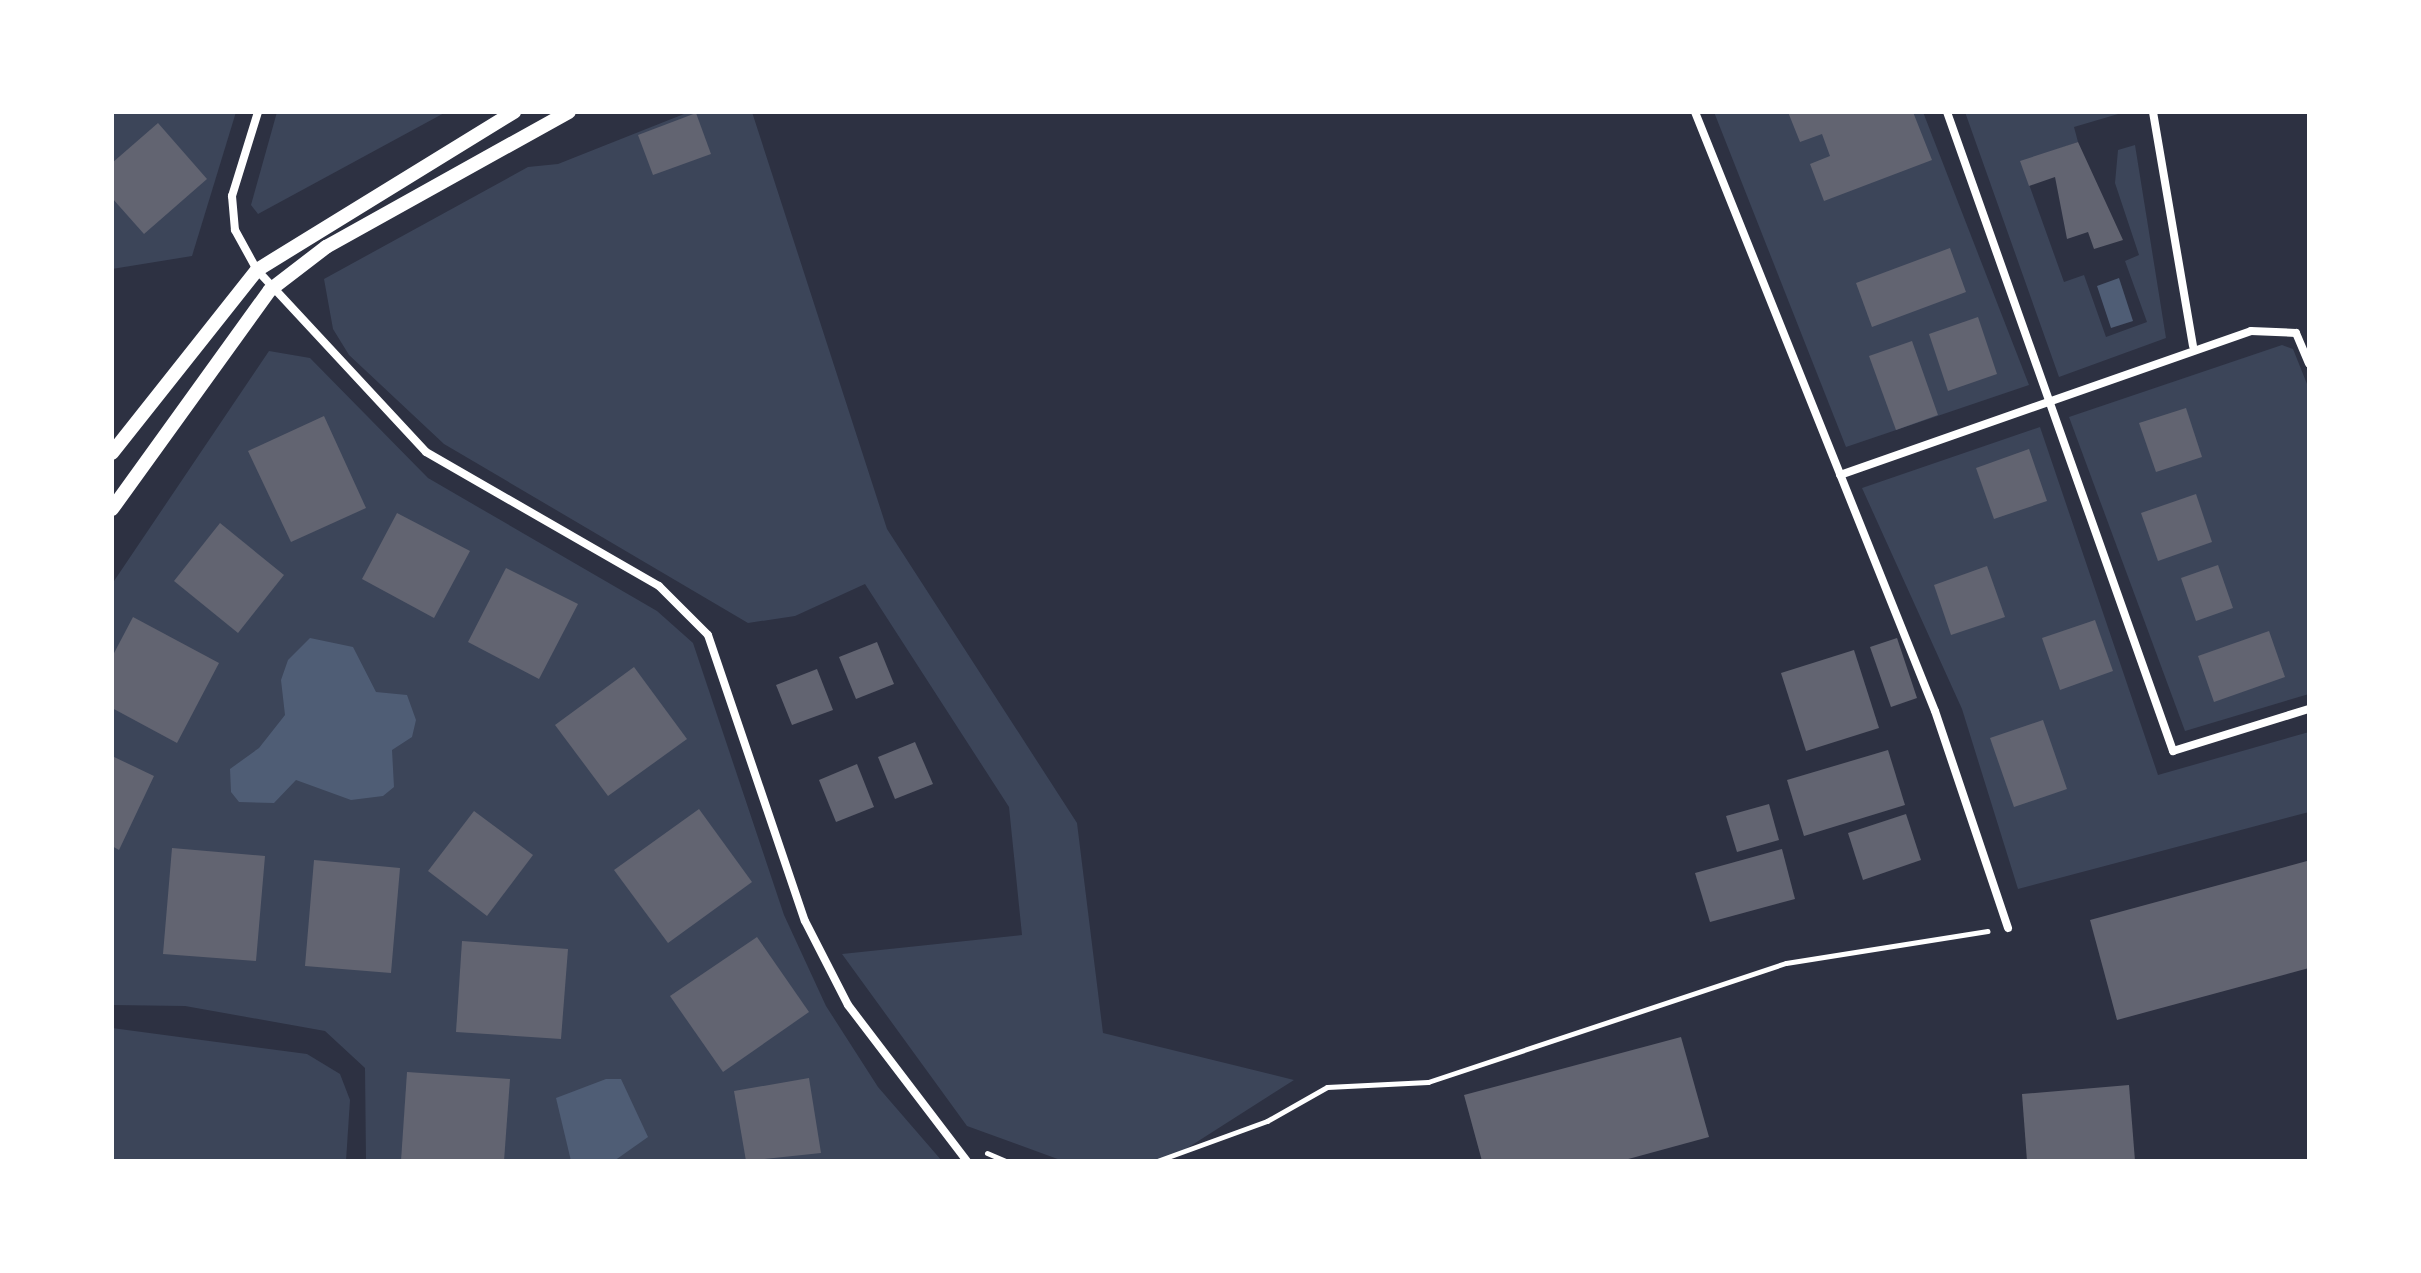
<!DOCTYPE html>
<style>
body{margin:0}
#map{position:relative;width:2421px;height:1273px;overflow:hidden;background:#2d3142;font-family:Literata,serif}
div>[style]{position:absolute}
.green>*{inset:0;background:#3c4559}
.water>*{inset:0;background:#4f5d75}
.building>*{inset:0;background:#626471}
.path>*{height:5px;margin:-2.5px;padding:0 2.5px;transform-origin:2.5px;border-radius:2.5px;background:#fff}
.minor>*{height:8px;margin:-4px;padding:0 4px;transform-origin:4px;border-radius:4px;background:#fff}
.tertiary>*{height:14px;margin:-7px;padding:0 7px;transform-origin:7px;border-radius:7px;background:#fff}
span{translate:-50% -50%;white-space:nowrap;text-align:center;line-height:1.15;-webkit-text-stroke:6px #fff;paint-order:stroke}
.frame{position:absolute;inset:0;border:114px solid #fff;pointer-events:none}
</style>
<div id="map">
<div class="green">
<i style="clip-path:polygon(112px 112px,236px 112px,192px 256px,112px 269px)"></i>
<i style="clip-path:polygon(277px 112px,446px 112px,258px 214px,251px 205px)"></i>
<i style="clip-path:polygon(689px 112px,752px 112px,887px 529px,1077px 823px,1103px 1033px,1294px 1080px,1167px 1161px,1063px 1161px,967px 1126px,842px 954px,1022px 935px,1009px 807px,865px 584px,795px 616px,748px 623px,444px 444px,349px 355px,333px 329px,324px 279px,528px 167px,558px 164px)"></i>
<i style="clip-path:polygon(1714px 112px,1923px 112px,2029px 385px,1846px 447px)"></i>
<i style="clip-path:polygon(1965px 112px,2125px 112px,2074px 127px,2078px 142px,2021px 162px,2064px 282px,2084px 275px,2106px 337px,2147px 322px,2125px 261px,2139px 255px,2115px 183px,2118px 150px,2135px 145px,2166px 338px,2059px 377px)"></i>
<i style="clip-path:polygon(2282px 345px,2293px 349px,2309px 389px,2309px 694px,2185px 731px,2069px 417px)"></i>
<i style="clip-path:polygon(269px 351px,310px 358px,428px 478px,657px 611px,693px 643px,784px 915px,826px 1006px,878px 1087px,942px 1161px,366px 1161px,365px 1068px,325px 1031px,185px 1006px,112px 1005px,112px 584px)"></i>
<i style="clip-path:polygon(2040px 427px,2158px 775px,2309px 732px,2309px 812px,2018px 889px,1962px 709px,1862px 488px)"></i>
<i style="clip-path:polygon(112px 1028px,307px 1054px,340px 1074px,350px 1100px,346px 1161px,112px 1161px)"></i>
</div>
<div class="water">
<i style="clip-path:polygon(2119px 278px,2133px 321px,2111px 328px,2097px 286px)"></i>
<i style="clip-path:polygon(310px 638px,353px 647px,376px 692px,407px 695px,416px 720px,412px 737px,392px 750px,394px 787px,383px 796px,351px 800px,296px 780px,274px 803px,239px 802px,231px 792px,230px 769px,259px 748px,285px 715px,281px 680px,288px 660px)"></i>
<i style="clip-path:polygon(606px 1079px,621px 1079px,648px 1137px,614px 1161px,571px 1161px,556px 1098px)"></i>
</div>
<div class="building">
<i style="clip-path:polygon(1788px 112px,1913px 112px,1932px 160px,1824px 201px,1810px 164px,1830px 156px,1822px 134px,1800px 142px)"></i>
<i style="clip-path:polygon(696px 113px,711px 154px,653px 175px,638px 135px)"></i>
<i style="clip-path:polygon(158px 123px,207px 179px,144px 234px,112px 198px,112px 163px)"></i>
<i style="clip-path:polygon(2078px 142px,2123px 240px,2094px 249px,2088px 232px,2067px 239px,2055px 177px,2029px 186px,2020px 161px)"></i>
<i style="clip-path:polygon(1950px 248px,1966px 292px,1872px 327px,1856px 283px)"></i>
<i style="clip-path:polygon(1978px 317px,1997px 374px,1948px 391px,1929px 334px)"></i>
<i style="clip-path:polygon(1912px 341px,1938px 415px,1896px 430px,1869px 356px)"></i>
<i style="clip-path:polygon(2186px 408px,2202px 457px,2156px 472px,2139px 423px)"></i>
<i style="clip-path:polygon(324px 416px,366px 508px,291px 542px,248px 451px)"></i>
<i style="clip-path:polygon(2029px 449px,2047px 501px,1994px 519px,1976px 468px)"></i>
<i style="clip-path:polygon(2196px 494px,2212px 542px,2158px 561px,2141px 513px)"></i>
<i style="clip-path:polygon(397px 513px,470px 551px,434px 618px,362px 579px)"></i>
<i style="clip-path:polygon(220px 523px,284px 575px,238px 633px,174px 581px)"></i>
<i style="clip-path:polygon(2218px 565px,2233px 608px,2196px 621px,2181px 578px)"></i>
<i style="clip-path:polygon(1987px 566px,2005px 617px,1951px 635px,1934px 585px)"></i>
<i style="clip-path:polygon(506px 568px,578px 604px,539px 679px,468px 642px)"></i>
<i style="clip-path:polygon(133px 617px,219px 663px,177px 743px,112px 708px,112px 657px)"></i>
<i style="clip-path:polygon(2095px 620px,2113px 671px,2060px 690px,2042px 638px)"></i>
<i style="clip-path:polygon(2269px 631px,2285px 677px,2214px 702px,2198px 656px)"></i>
<i style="clip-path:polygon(1897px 638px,1917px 698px,1891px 707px,1870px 647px)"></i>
<i style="clip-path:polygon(877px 642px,894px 684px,856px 699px,839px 657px)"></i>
<i style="clip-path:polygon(1854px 650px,1879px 728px,1806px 751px,1781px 673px)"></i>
<i style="clip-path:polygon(634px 667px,687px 739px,608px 796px,555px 725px)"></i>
<i style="clip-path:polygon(817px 669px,833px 710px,792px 725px,776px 685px)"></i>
<i style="clip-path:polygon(2043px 720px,2067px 789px,2014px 807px,1990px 738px)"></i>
<i style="clip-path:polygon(915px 742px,933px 784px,895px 799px,878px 757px)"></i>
<i style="clip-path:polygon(1888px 750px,1905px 805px,1804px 836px,1787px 780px)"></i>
<i style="clip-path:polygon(112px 756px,154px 776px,119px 850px,112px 846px)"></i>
<i style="clip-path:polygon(857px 764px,874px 807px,836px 822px,819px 780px)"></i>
<i style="clip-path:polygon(1769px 804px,1779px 840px,1737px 852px,1726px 816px)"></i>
<i style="clip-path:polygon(699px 809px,752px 882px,668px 943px,614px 870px)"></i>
<i style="clip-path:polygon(474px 811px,533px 855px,487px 916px,428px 871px)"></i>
<i style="clip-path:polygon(1906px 814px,1921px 860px,1863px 880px,1848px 833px)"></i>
<i style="clip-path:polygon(172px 848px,265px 856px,256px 961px,163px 954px)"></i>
<i style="clip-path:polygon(1782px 849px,1795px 899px,1710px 922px,1695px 873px)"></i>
<i style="clip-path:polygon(314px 860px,400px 868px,391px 973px,305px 966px)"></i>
<i style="clip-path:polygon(2307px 861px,2309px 968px,2117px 1020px,2090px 920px)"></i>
<i style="clip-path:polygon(757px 937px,809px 1012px,723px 1072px,670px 996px)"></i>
<i style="clip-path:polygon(462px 941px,568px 949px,561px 1039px,456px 1032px)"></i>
<i style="clip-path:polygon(1681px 1037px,1709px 1137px,1621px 1161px,1482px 1161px,1464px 1095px)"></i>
<i style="clip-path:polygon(407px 1072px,510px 1079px,504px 1161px,401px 1161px)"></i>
<i style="clip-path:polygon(809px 1078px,821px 1153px,746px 1161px,734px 1091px)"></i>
<i style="clip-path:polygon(2129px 1085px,2135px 1161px,2027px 1161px,2022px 1094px)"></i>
</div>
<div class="path">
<i style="left:987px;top:1153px;width:21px;rotate:23deg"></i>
<i style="left:1157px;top:1161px;width:117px;rotate:-20deg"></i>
<i style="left:1267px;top:1121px;width:69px;rotate:-29.5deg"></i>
<i style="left:1327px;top:1087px;width:101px;rotate:-2.8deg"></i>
<i style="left:1428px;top:1082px;width:377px;rotate:-18.4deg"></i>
<i style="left:1786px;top:963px;width:204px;rotate:-9deg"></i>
</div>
<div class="minor">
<i style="left:258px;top:112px;width:88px;rotate:107.2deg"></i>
<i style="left:232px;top:196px;width:34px;rotate:85deg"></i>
<i style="left:235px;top:230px;width:46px;rotate:61.2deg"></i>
<i style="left:257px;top:270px;width:248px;rotate:47.1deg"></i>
<i style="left:426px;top:452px;width:269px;rotate:29.9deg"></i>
<i style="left:659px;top:586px;width:69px;rotate:45deg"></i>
<i style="left:708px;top:635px;width:302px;rotate:71.3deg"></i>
<i style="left:805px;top:921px;width:94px;rotate:62.9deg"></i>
<i style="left:848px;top:1005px;width:196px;rotate:52.7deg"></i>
<i style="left:1695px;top:112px;width:645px;rotate:68.17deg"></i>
<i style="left:1935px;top:711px;width:229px;rotate:71.4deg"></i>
<i style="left:1947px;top:112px;width:678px;rotate:70.52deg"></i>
<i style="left:2173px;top:751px;width:142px;rotate:-17.2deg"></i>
<i style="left:2153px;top:112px;width:237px;rotate:80.3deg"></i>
<i style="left:1840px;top:475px;width:435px;rotate:-19.3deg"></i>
<i style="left:2251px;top:331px;width:45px;rotate:2.5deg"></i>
<i style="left:2296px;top:333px;width:33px;rotate:67deg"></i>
</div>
<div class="tertiary">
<i style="left:112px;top:453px;width:233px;rotate:-51.6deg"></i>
<i style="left:257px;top:270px;width:302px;rotate:-31.6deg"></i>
<i style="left:112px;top:509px;width:270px;rotate:-54.2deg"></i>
<i style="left:270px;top:290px;width:71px;rotate:-37.5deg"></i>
<i style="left:326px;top:247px;width:278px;rotate:-29.1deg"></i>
</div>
<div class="frame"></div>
</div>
